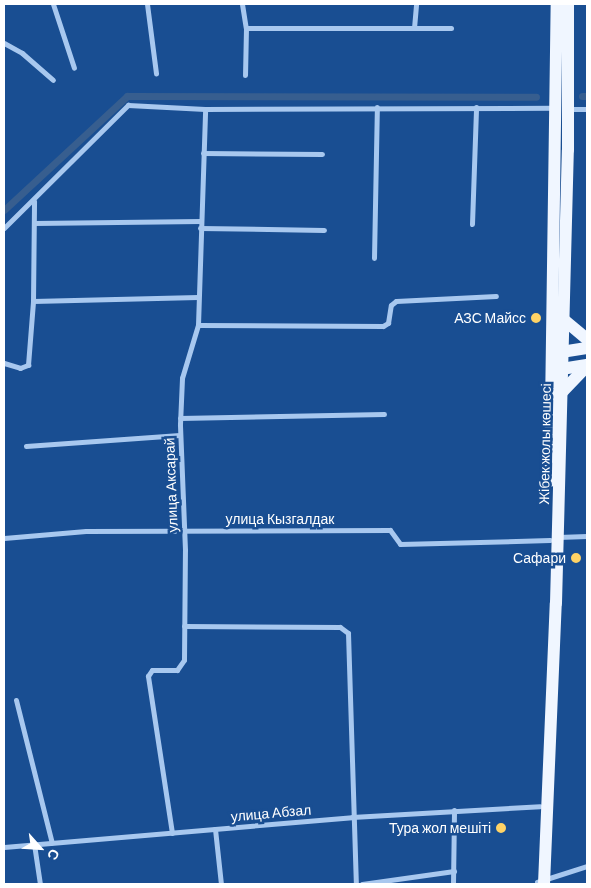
<!DOCTYPE html>
<meta charset="utf-8">
<style>
body{margin:0}
#map{position:relative;width:591px;height:888px;overflow:hidden;background:#194e92;font-family:Barlow,sans-serif}
div>[style]{position:absolute}
.canal>*{height:7px;margin:-3.5px;padding:0 3.5px;transform-origin:3.5px;border-radius:3.5px;background:#375e8f}
.street>*{height:5px;margin:-2.5px;padding:0 2.5px;transform-origin:2.5px;border-radius:2.5px;background:#a8c8ef}
.primary>*{height:12px;margin:-6px;padding:0 6px;transform-origin:6px;border-radius:6px;background:#f0f6ff}
.dots>*{width:14px;height:14px;translate:-50% -50%;box-sizing:border-box;border:2px solid #194e92;border-radius:50%}
span{translate:-50% -50%;white-space:nowrap;text-align:center;line-height:1.15;-webkit-text-stroke:5px #194e92;paint-order:stroke}
.poi-label{font-size:14px;color:#fff}
.right{translate:-100% -50%;text-align:right}
.street-label{font-size:14px;color:#fff}
.frame{position:absolute;inset:0;border:5px solid #fff;pointer-events:none}
.north{position:absolute;left:15px;top:823px;width:50px;height:50px;-webkit-text-stroke:4px #194e92;paint-order:stroke;rotate:116deg;font-size:14px;font-weight:700;line-height:20px;text-align:center;color:#fff}
.north::after{content:'';display:block;margin:auto;width:18px;height:22px;background:#fff;clip-path:polygon(50% 0,100% 100%,50% 72%,0 100%)}
</style>
<div id="map">
<div class="canal">
<i style="left:582px;top:96px;width:5px"></i>
<i style="left:4px;top:210px;width:168px;rotate:-42.8deg"></i>
<i style="left:127px;top:96px;width:409px;rotate:0.1deg"></i>
</div>
<div class="street">
<i style="left:53px;top:4px;width:67px;rotate:71.8deg"></i>
<i style="left:147px;top:4px;width:70px;rotate:82.6deg"></i>
<i style="left:242px;top:4px;width:24px;rotate:81deg"></i>
<i style="left:246px;top:28px;width:47px;rotate:91.2deg"></i>
<i style="left:246px;top:28px;width:205px"></i>
<i style="left:414px;top:28px;width:24px;rotate:-85deg"></i>
<i style="left:4px;top:43px;width:21px;rotate:29deg"></i>
<i style="left:22px;top:53px;width:41px;rotate:41.1deg"></i>
<i style="left:568px;top:109px;width:19px"></i>
<i style="left:203px;top:153px;width:119px;rotate:0.5deg"></i>
<i style="left:34px;top:223px;width:167px;rotate:-0.7deg"></i>
<i style="left:472px;top:224px;width:117px;rotate:-88deg"></i>
<i style="left:4px;top:228px;width:175px;rotate:-44.8deg"></i>
<i style="left:128px;top:105px;width:77px;rotate:3deg"></i>
<i style="left:205px;top:109px;width:349px;rotate:-0.2deg"></i>
<i style="left:200px;top:228px;width:124px;rotate:0.9deg"></i>
<i style="left:374px;top:258px;width:151px;rotate:-88.9deg"></i>
<i style="left:33px;top:301px;width:165px;rotate:-1.4deg"></i>
<i style="left:198px;top:325px;width:185px;rotate:0.3deg"></i>
<i style="left:383px;top:326px;width:6px;rotate:-31deg"></i>
<i style="left:388px;top:323px;width:18px;rotate:-81deg"></i>
<i style="left:391px;top:305px;width:6px;rotate:-39deg"></i>
<i style="left:396px;top:301px;width:100px;rotate:-2.9deg"></i>
<i style="left:4px;top:363px;width:17px;rotate:17deg"></i>
<i style="left:20px;top:368px;width:9px;rotate:-21deg"></i>
<i style="left:28px;top:365px;width:64px;rotate:-85.5deg"></i>
<i style="left:33px;top:301px;width:100px;rotate:-89.4deg"></i>
<i style="left:180px;top:418px;width:204px;rotate:-1.1deg"></i>
<i style="left:26px;top:446px;width:154px;rotate:-4.1deg"></i>
<i style="left:558px;top:537px;width:29px;rotate:-2deg"></i>
<i style="left:4px;top:538px;width:82px;rotate:-4.9deg"></i>
<i style="left:86px;top:531px;width:304px;rotate:-0.2deg"></i>
<i style="left:390px;top:530px;width:17px;rotate:54deg"></i>
<i style="left:400px;top:544px;width:150px;rotate:-1.5deg"></i>
<i style="left:184px;top:626px;width:156px;rotate:0.4deg"></i>
<i style="left:340px;top:627px;width:10px;rotate:37deg"></i>
<i style="left:348px;top:633px;width:251px;rotate:88.2deg"></i>
<i style="left:16px;top:700px;width:147px;rotate:75.9deg"></i>
<i style="left:215px;top:829px;width:55px;rotate:83.8deg"></i>
<i style="left:172px;top:833px;width:159px;rotate:-98.7deg"></i>
<i style="left:148px;top:676px;width:7px;rotate:-56deg"></i>
<i style="left:152px;top:670px;width:25px"></i>
<i style="left:177px;top:670px;width:12px;rotate:-55deg"></i>
<i style="left:184px;top:660px;width:110px;rotate:-89.5deg"></i>
<i style="left:185px;top:550px;width:126px;rotate:-92.3deg"></i>
<i style="left:180px;top:424px;width:46px;rotate:-87.5deg"></i>
<i style="left:182px;top:378px;width:55px;rotate:-73.2deg"></i>
<i style="left:198px;top:325px;width:216px;rotate:-88.1deg"></i>
<i style="left:34px;top:844px;width:40px;rotate:81.5deg"></i>
<i style="left:4px;top:847px;width:349px;rotate:-4.9deg"></i>
<i style="left:352px;top:817px;width:188px;rotate:-3.3deg"></i>
<i style="left:537px;top:882px;width:52px;rotate:-17.7deg"></i>
<i style="left:362px;top:884px;width:93px;rotate:-8deg"></i>
<i style="left:453px;top:884px;width:74px;rotate:-89.2deg"></i>
</div>
<div class="primary">
<i style="left:563px;top:319px;width:31px;rotate:40deg"></i>
<i style="left:555px;top:353px;width:32px;rotate:-9deg"></i>
<i style="left:555px;top:370px;width:32px;rotate:-9deg"></i>
<i style="left:562px;top:392px;width:36px;rotate:-46deg"></i>
<i style="left:550px;top:481px;width:477px;rotate:-89.2deg"></i>
<i style="left:544px;top:884px;width:281px;rotate:-87.6deg"></i>
<i style="left:556px;top:603px;width:453px;rotate:-88.5deg"></i>
<i style="left:568px;top:150px;width:146px;rotate:-90deg"></i>
</div>
<div class="dots">
<i style="left:536px;top:318px;background:#ffd366"></i>
<i style="left:576px;top:558px;background:#ffd366"></i>
<i style="left:501px;top:828px;background:#ffd366"></i>
</div>
<div class="poi-label">
<span class="right" style="left:526px;top:318px">АЗС Майсс</span>
<span class="right" style="left:566px;top:558px">Сафари</span>
<span class="right" style="left:491px;top:828px">Тура жол мешіті</span>
</div>
<div class="street-label">
<span style="left:545px;top:444px;rotate:-89deg">Жібек жолы көшесі</span>
<span style="left:171px;top:485px;rotate:-92deg">улица Аксарай</span>
<span style="left:280px;top:519px">улица Кызгалдак</span>
<span style="left:271px;top:813px;rotate:-5deg">улица Абзал</span>
</div>
<div class="frame"></div>
<div class="north">С</div>
</div>
